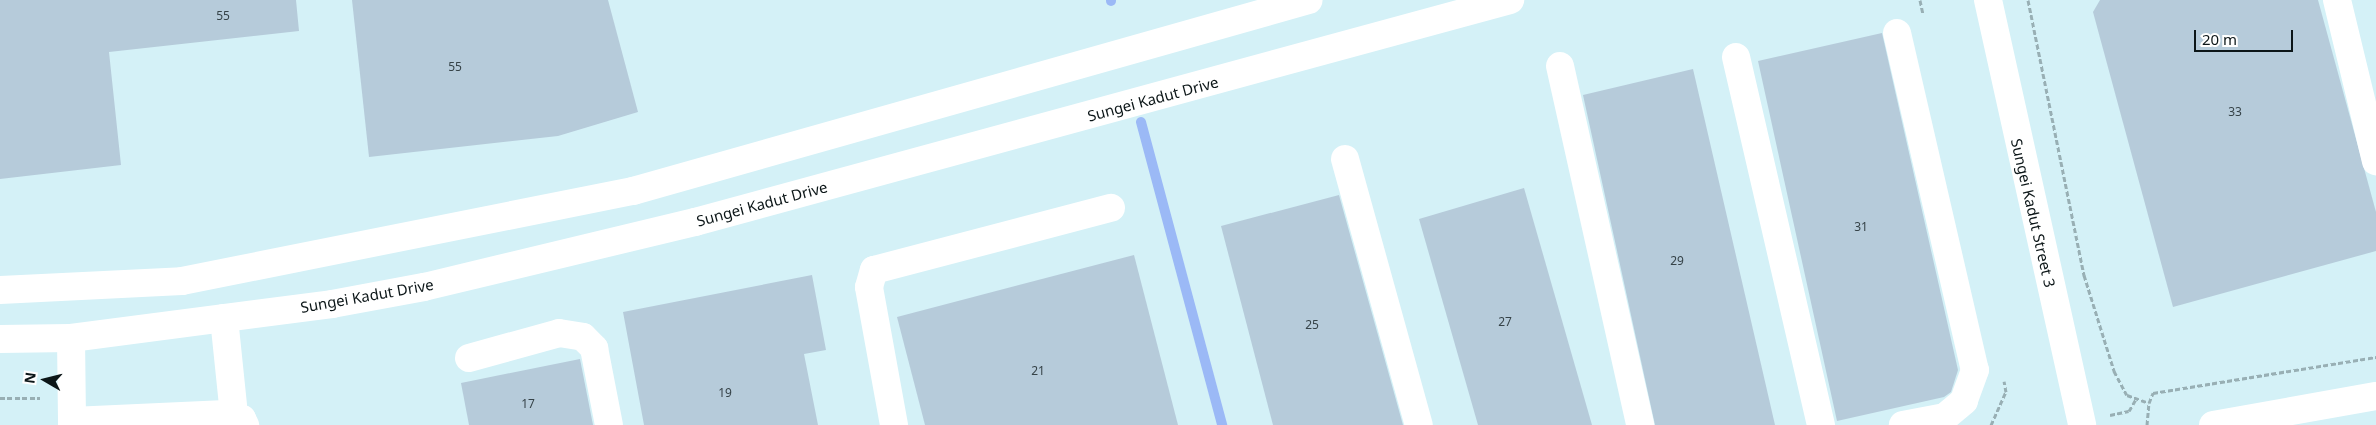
<!DOCTYPE html>
<style>
body{margin:0}
#map{position:relative;width:2376px;height:425px;overflow:hidden;background:#d4f1f7;font-family:"Noto Sans",sans-serif}
div>[style]{position:absolute}
.stream>*{height:10px;margin:-5px;padding:0 5px;transform-origin:5px;border-radius:5px;background:#9bb9f6}
.building>*{inset:0;background:#b6cbda}
.path>*{height:3px;margin-top:-1.5px;transform-origin:0;background:repeating-linear-gradient(90deg,#98afb4 0 5px,transparent 0 7.5px)}
.minor>*{height:28px;margin:-14px;padding:0 14px;transform-origin:14px;border-radius:14px;background:#fff}
.major>*{height:28px;margin:-14px;padding:0 14px;transform-origin:14px;border-radius:14px;background:#fff}
span{translate:-50% -50%;white-space:nowrap;text-align:center;line-height:1.15;-webkit-text-stroke:4px #fff;paint-order:stroke}
.number-label{font-size:12px;color:#364348}
.number-label span{-webkit-text-stroke-width:0}
.street-label{font-size:15px;color:#0c1618}
.north{position:absolute;left:20px;top:355px;width:50px;height:50px;-webkit-text-stroke:4px #fff;paint-order:stroke;rotate:278deg;font-size:14px;font-weight:700;line-height:20px;text-align:center;color:#0c1618}
.north::after{content:'';display:block;margin:auto;width:18px;height:22px;background:#0c1618;clip-path:polygon(50% 0,100% 100%,50% 72%,0 100%)}
.scale{position:absolute;left:2194px;top:30px;width:99px;height:22px;box-sizing:border-box;border:2px solid #0c1618;border-top:0;padding-left:6px;font-size:15px;line-height:18px;white-space:nowrap;color:#0c1618;-webkit-text-stroke:4px #fff;paint-order:stroke}
</style>
<div id="map">
<div class="stream">
<i style="left:1111px;top:0;width:1px;rotate:90deg"></i>
<i style="left:1141px;top:122px;width:314px;rotate:75deg"></i>
</div>
<div class="building">
<i style="clip-path:polygon(0 0,296px 0,299px 31px,109px 52px,121px 165px,0 179px)"></i>
<i style="clip-path:polygon(352px 0,608px 0,638px 112px,558px 136px,369px 157px)"></i>
<i style="clip-path:polygon(2100px 0,2318px 0,2376px 212px,2376px 251px,2173px 307px,2093px 12px)"></i>
<i style="clip-path:polygon(1882px 33px,1958px 370px,1951px 392px,1944px 397px,1837px 421px,1758px 61px)"></i>
<i style="clip-path:polygon(1693px 69px,1775px 425px,1655px 425px,1583px 95px)"></i>
<i style="clip-path:polygon(1524px 188px,1592px 425px,1478px 425px,1419px 219px)"></i>
<i style="clip-path:polygon(1339px 195px,1403px 425px,1273px 425px,1221px 226px)"></i>
<i style="clip-path:polygon(1134px 255px,1178px 425px,925px 425px,897px 317px)"></i>
<i style="clip-path:polygon(812px 275px,826px 350px,804px 354px,818px 425px,644px 425px,623px 312px)"></i>
<i style="clip-path:polygon(580px 359px,593px 425px,469px 425px,461px 383px)"></i>
</div>
<div class="path">
<i style="left:1920px;top:0;width:14px;rotate:78deg"></i>
<i style="left:2028px;top:0;width:281px;rotate:78.5deg"></i>
<i style="left:2084px;top:275px;width:101px;rotate:72.6deg"></i>
<i style="left:2114px;top:371px;width:27px;rotate:62deg"></i>
<i style="left:2127px;top:395px;width:23px;rotate:20deg"></i>
<i style="left:2149px;top:403px;width:11px;rotate:-68deg"></i>
<i style="left:2153px;top:393px;width:226px;rotate:-9.2deg"></i>
<i style="left:0;top:398px;width:40px"></i>
<i style="left:2110px;top:415px;width:19px;rotate:-12deg"></i>
<i style="left:2129px;top:411px;width:14px;rotate:-60deg"></i>
<i style="left:1991px;top:425px;width:36px;rotate:-66deg"></i>
<i style="left:2006px;top:392px;width:11px;rotate:-100deg"></i>
<i style="left:2147px;top:425px;width:22px;rotate:-85deg"></i>
</div>
<div class="minor">
<i style="left:1988px;top:0;width:435px;rotate:77.5deg"></i>
<i style="left:2337px;top:0;width:166px;rotate:76.4deg"></i>
<i style="left:1897px;top:33px;width:346px;rotate:77deg"></i>
<i style="left:1975px;top:370px;width:33px;rotate:110deg"></i>
<i style="left:1964px;top:401px;width:25px;rotate:140deg"></i>
<i style="left:1945px;top:417px;width:43px;rotate:169.2deg"></i>
<i style="left:1736px;top:57px;width:378px;rotate:77deg"></i>
<i style="left:1560px;top:66px;width:368px;rotate:77.4deg"></i>
<i style="left:1345px;top:159px;width:276px;rotate:74.5deg"></i>
<i style="left:224px;top:318px;width:98px;rotate:84.1deg"></i>
<i style="left:71px;top:338px;width:87px;rotate:89.3deg"></i>
<i style="left:469px;top:358px;width:93px;rotate:-15.5deg"></i>
<i style="left:559px;top:333px;width:24px;rotate:9deg"></i>
<i style="left:583px;top:337px;width:16px;rotate:45deg"></i>
<i style="left:594px;top:348px;width:78px;rotate:79deg"></i>
<i style="left:72px;top:421px;width:154px;rotate:-2.6deg"></i>
<i style="left:226px;top:414px;width:17px;rotate:17deg"></i>
<i style="left:242px;top:419px;width:7px;rotate:63deg"></i>
<i style="left:894px;top:425px;width:140px;rotate:-100.3deg"></i>
<i style="left:869px;top:287px;width:18px;rotate:-74deg"></i>
<i style="left:874px;top:270px;width:245px;rotate:-14.7deg"></i>
<i style="left:2213px;top:425px;width:166px;rotate:-10.1deg"></i>
</div>
<div class="major">
<i style="left:0;top:290px;width:182px;rotate:-2.8deg"></i>
<i style="left:182px;top:281px;width:460px;rotate:-11.3deg"></i>
<i style="left:633px;top:191px;width:702px;rotate:-15.78deg"></i>
<i style="left:0;top:339px;width:71px;rotate:-0.8deg"></i>
<i style="left:71px;top:338px;width:263px;rotate:-7.4deg"></i>
<i style="left:332px;top:304px;width:94px;rotate:-10.5deg"></i>
<i style="left:424px;top:287px;width:279px;rotate:-13.5deg"></i>
<i style="left:695px;top:222px;width:845px;rotate:-15.24deg"></i>
</div>
<div class="number-label">
<span style="left:223px;top:16px">55</span>
<span style="left:455px;top:67px">55</span>
<span style="left:2235px;top:112px">33</span>
<span style="left:1861px;top:227px">31</span>
<span style="left:1677px;top:261px">29</span>
<span style="left:1505px;top:322px">27</span>
<span style="left:1312px;top:325px">25</span>
<span style="left:1038px;top:371px">21</span>
<span style="left:725px;top:393px">19</span>
<span style="left:528px;top:404px">17</span>
</div>
<div class="street-label">
<span style="left:1153px;top:99px;rotate:-15deg">Sungei Kadut Drive</span>
<span style="left:762px;top:204px;rotate:-15deg">Sungei Kadut Drive</span>
<span style="left:2033px;top:213px;rotate:77deg">Sungei Kadut Street 3</span>
<span style="left:367px;top:296px;rotate:-10deg">Sungei Kadut Drive</span>
</div>
<div class="north">N</div>
<div class="scale">20 m</div>
</div>
